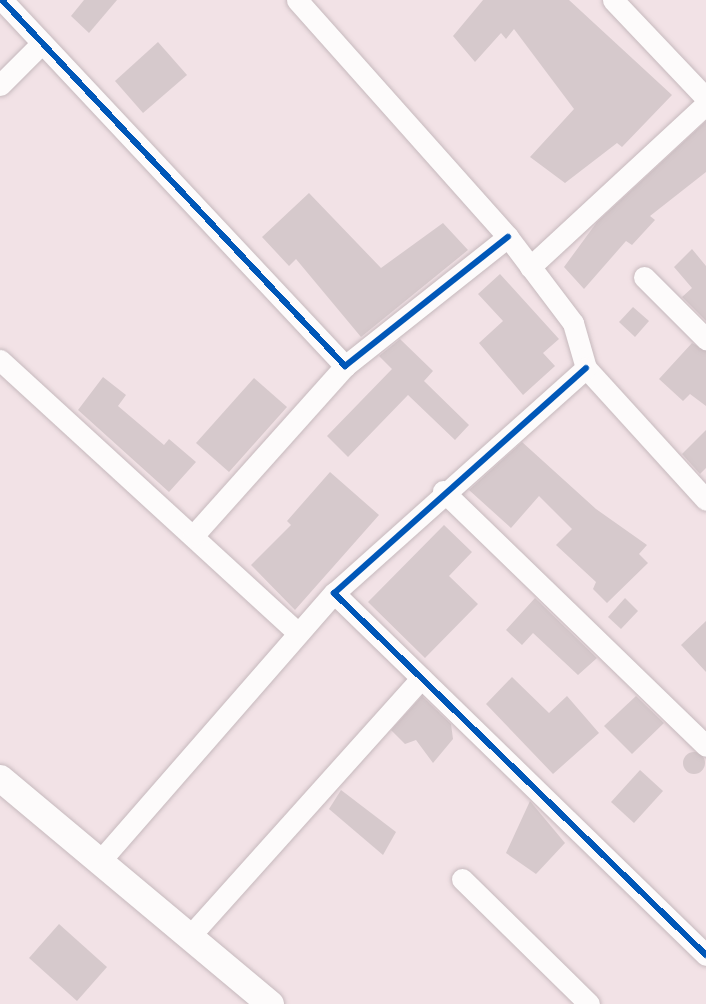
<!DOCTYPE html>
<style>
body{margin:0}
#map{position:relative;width:706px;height:1004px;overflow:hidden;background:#f2e2e6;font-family:"Varela Round",sans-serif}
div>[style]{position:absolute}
.building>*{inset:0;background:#d6c9cc}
.round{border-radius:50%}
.roads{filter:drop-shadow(0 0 2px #c6b9bd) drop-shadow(0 0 2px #c6b9bd)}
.minor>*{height:21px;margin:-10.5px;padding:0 10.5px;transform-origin:10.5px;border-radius:10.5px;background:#fdfbfb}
.tertiary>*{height:27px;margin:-13.5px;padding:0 13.5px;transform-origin:13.5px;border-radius:13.5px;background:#fdfbfb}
.cycleway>*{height:6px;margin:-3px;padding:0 3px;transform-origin:3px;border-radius:3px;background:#0057b8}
span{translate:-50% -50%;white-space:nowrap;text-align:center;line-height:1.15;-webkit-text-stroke:6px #feecf1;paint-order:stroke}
</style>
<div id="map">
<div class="building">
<i style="clip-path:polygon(84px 0,117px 0,89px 33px,71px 16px)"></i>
<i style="clip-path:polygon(483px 0,569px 0,672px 95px,622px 147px,617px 143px,565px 183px,530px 157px,574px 109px,514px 29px,506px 39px,501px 33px,475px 62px,453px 36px)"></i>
<i style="clip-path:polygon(158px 42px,187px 75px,143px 113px,115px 81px)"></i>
<i style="clip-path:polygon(706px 121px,706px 172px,650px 216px,655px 220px,632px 245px,626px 241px,584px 289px,564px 267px,597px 222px)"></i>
<i style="clip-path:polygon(309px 193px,381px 268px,443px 223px,468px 250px,361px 337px,296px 259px,289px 266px,262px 237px)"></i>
<i style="clip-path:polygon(692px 249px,706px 266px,706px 321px,682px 297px,692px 288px,674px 267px)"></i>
<i style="clip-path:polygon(500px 274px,559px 339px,543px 353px,555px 366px,523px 395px,479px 343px,503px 321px,478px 294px)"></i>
<i style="clip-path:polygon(633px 307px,649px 321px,635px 337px,619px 322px)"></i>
<i style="clip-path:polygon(400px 339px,433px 371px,424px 381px,469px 425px,455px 440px,408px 395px,348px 457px,327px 436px,392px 369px,379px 356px)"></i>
<i style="clip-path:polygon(692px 343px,706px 351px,706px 406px,690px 394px,683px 401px,659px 379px)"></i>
<i style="clip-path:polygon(103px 377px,126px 395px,118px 406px,164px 445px,169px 439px,196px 462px,169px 492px,78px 410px)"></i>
<i style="clip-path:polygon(254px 378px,287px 407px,229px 472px,196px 443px)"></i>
<i style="clip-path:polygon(706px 430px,706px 468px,700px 474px,682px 454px)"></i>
<i style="clip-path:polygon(522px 442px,596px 509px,647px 545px,639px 554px,648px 563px,607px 603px,593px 589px,596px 582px,556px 545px,572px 529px,539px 496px,511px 528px,469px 490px)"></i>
<i style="clip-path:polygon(330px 472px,379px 515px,295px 610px,251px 565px,291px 525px,287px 521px)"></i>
<i style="clip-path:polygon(444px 525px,472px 552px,449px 576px,478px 604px,425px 658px,368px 602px)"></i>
<i style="clip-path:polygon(535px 598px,597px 658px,578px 675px,533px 633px,522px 645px,506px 630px)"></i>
<i style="clip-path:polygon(625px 598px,638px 611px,621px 629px,608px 617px)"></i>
<i style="clip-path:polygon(706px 621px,706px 672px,681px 645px)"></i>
<i style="clip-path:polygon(512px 677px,549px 713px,567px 696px,599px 733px,553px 774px,486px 704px)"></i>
<i style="clip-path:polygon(422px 696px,451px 724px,453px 739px,433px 763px,416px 740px,405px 744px,391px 730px)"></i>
<i style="clip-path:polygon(636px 696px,664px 723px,632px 754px,604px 726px)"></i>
<i class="round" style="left:683px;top:752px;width:22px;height:22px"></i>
<i style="clip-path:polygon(640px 770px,663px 791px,634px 823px,611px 802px)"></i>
<i style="clip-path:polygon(341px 790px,396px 832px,383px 855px,329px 809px)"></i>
<i style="clip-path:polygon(530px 801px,565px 843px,536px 874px,506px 853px)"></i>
<i style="clip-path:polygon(59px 924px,107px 967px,77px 1001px,29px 958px)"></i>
</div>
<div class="roads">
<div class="minor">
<i style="left:2px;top:0;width:502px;rotate:46.86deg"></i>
<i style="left:345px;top:366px;width:208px;rotate:-38.4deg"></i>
<i style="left:297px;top:0;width:317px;rotate:48.3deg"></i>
<i style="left:508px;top:237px;width:108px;rotate:52.9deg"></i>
<i style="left:573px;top:323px;width:47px;rotate:73.9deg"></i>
<i style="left:586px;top:368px;width:178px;rotate:47.7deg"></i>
<i style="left:613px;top:0;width:135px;rotate:46.5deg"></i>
<i style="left:0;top:85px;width:59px;rotate:-45deg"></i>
<i style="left:530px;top:267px;width:240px;rotate:-42.8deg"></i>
<i style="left:644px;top:277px;width:88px;rotate:45deg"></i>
<i style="left:0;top:360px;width:404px;rotate:42.5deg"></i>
<i style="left:586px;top:368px;width:338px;rotate:138.2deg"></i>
<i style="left:334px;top:593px;width:519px;rotate:44.22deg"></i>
<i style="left:443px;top:491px;width:366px;rotate:44.1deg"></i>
<i style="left:193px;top:536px;width:228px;rotate:-48.2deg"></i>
<i style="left:100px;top:861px;width:356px;rotate:-48.9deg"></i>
<i style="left:462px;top:879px;width:178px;rotate:44.5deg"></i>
<i style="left:189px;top:937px;width:348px;rotate:-48.1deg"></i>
</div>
<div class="tertiary">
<i style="left:0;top:778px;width:352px;rotate:39.9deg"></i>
</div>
</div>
<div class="cycleway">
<i style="left:2px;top:0;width:502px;rotate:46.86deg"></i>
<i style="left:345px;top:366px;width:208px;rotate:-38.4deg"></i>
<i style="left:586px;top:368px;width:338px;rotate:138.2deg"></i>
<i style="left:334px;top:593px;width:519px;rotate:44.22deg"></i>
</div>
</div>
